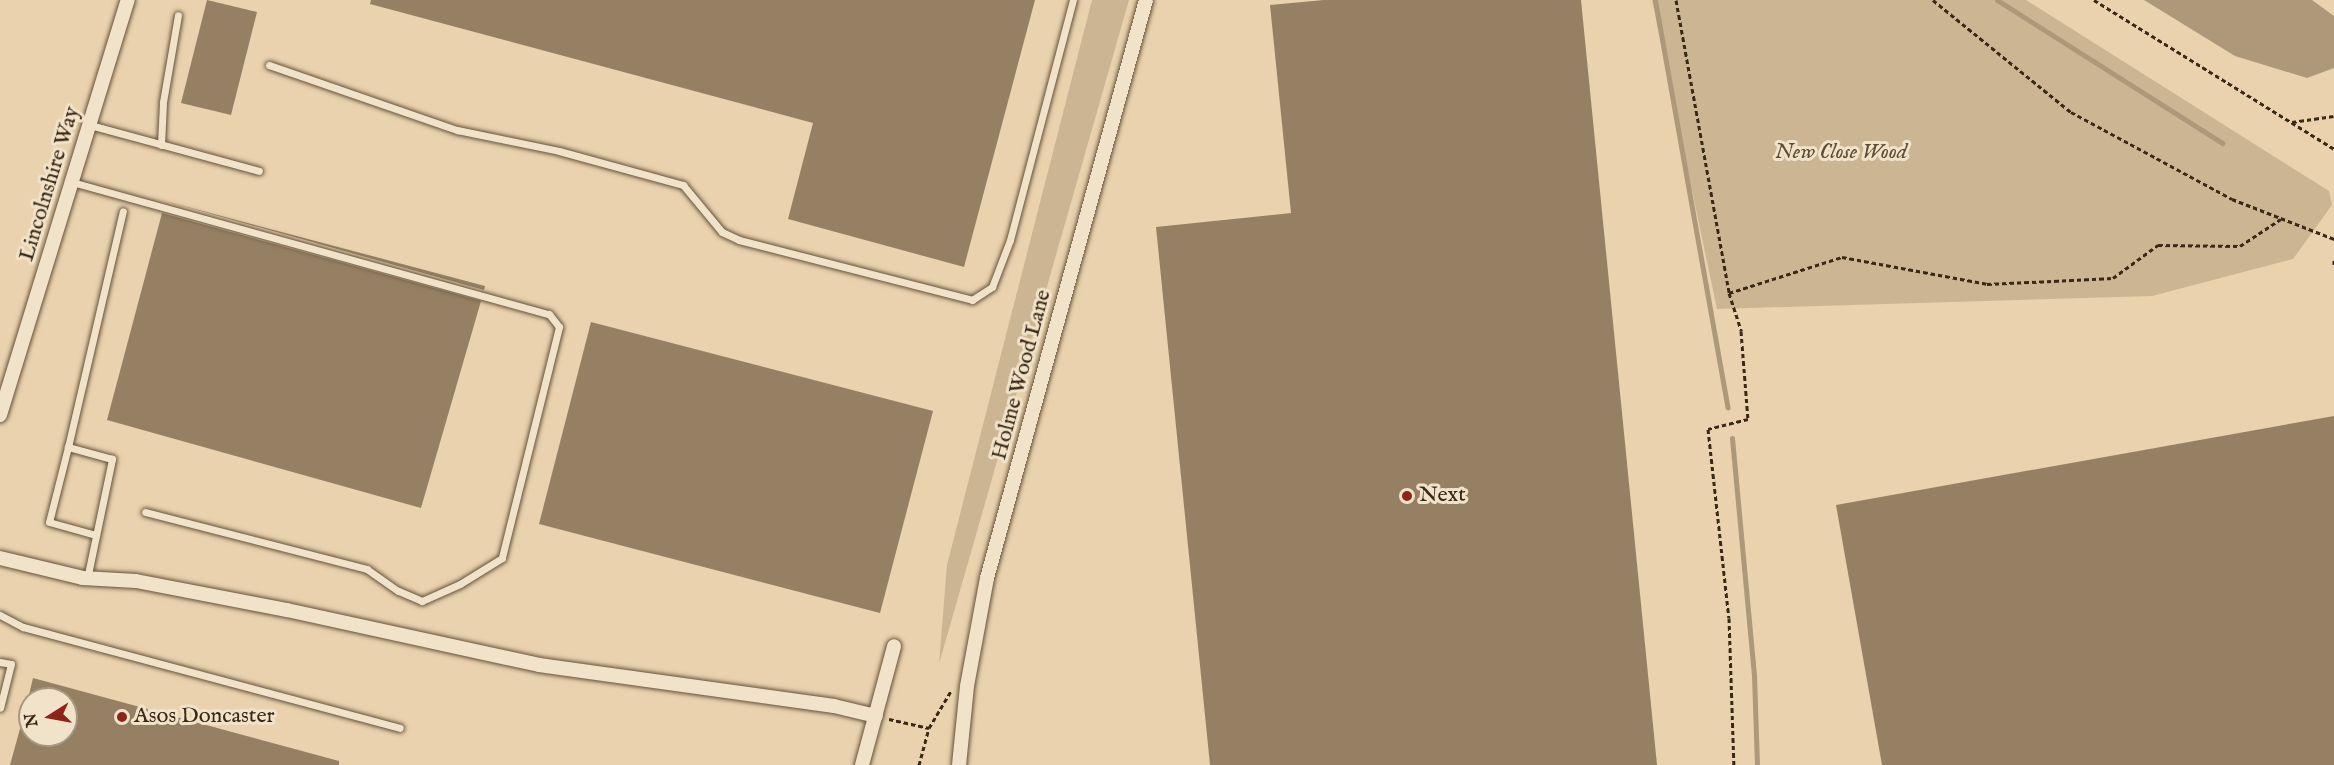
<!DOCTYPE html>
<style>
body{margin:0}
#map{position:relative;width:2334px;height:765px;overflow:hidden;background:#e9d2ad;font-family:"IM FELL English",serif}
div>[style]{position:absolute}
.green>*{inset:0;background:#cbb593}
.water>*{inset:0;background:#ad9879}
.stream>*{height:5px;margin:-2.5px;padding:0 2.5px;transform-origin:2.5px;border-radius:2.5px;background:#ad9879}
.building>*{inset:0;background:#958064}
.path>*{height:3px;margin-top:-1.5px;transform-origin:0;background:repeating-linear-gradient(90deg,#392815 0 4.5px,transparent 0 7.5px)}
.roads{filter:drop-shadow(0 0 2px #65523b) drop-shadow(0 0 2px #65523b)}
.service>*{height:7px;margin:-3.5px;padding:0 3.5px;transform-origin:3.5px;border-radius:3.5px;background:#f1e2ca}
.minor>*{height:14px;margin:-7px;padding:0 7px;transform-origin:7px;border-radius:7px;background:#f1e2ca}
.dots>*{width:16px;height:16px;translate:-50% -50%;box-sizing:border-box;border:3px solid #f1e2ca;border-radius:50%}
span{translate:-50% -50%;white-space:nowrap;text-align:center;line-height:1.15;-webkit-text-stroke:6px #f1e2ca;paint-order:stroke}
.park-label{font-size:22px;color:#5e4b34;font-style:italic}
.street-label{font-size:22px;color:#392815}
.poi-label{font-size:22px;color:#392815}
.left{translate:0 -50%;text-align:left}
.north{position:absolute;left:18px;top:687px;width:60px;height:60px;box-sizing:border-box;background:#f1e2ca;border:2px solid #a79882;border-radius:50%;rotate:259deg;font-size:16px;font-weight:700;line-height:24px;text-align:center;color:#392815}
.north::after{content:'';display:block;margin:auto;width:21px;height:27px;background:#8f2418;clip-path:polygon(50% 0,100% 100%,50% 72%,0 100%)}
</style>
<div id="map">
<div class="green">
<i style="clip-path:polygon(1092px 0,1129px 0,939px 664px,947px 565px)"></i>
<i style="clip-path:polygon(1652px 0,2026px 0,2329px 191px,2332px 205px,2293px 259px,2152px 296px,1717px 309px)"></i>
</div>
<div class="water">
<i style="clip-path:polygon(2144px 0,2312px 0,2334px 16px,2334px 68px,2307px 78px,2235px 56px)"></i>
</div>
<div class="stream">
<i style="left:1655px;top:0;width:414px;rotate:79.9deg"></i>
<i style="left:1997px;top:0;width:267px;rotate:32.4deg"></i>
<i style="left:1732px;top:438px;width:238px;rotate:84.7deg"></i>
<i style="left:1754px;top:675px;width:90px;rotate:88.1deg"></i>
</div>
<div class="building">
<i style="clip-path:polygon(207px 0,257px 12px,231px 115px,181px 103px)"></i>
<i style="clip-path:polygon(371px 0,1035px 0,964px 267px,788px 219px,813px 123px,370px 4px)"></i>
<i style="clip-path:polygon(1324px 0,1581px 0,1657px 765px,1210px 765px,1156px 227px,1291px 213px,1270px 5px)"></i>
<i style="clip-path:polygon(165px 201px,485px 286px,484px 290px)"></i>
<i style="clip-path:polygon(162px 213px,481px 301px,421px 508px,107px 420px)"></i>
<i style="clip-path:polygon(591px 322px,933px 411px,880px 613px,539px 524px)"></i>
<i style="clip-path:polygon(2334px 416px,2334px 765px,1882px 765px,1836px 505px)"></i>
<i style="clip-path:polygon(33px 678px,339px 761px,339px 765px,10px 765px,26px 707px,30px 708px,30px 735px,66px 735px,66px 699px,28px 699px)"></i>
</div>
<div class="path">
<i style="left:1676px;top:0;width:298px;rotate:79.7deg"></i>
<i style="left:1729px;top:293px;width:40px;rotate:72deg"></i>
<i style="left:1741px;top:331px;width:88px;rotate:85.5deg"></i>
<i style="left:1748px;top:419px;width:41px;rotate:166deg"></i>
<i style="left:1708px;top:429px;width:190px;rotate:83.7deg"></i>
<i style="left:1729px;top:618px;width:147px;rotate:88.1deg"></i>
<i style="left:1933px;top:0;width:178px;rotate:39.1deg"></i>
<i style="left:2071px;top:112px;width:183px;rotate:28.4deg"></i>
<i style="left:2232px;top:199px;width:110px;rotate:21.4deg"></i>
<i style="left:2094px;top:0;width:282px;rotate:31.8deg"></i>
<i style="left:2292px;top:122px;width:42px;rotate:-8.1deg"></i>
<i style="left:2334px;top:260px;width:6px;rotate:90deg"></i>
<i style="left:1729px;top:293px;width:119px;rotate:-17.7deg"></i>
<i style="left:1842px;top:257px;width:147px;rotate:10.5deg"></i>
<i style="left:1987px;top:284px;width:126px;rotate:-2.7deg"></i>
<i style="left:2113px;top:278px;width:56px;rotate:-36.3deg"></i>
<i style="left:2158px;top:245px;width:82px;rotate:0.7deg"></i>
<i style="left:2240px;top:246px;width:49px;rotate:-33.4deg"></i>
<i style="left:889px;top:719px;width:41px;rotate:12.7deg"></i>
<i style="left:919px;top:765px;width:38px;rotate:-75deg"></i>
<i style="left:929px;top:728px;width:43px;rotate:-59.3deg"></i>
</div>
<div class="roads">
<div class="service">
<i style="left:269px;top:65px;width:199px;rotate:19.1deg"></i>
<i style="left:457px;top:130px;width:104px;rotate:11.6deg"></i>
<i style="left:559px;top:151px;width:129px;rotate:15.3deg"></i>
<i style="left:683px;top:185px;width:61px;rotate:50.3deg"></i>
<i style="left:722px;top:232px;width:19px;rotate:25deg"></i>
<i style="left:739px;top:240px;width:241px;rotate:14.4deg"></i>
<i style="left:972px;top:300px;width:24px;rotate:-33deg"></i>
<i style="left:992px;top:287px;width:50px;rotate:-69deg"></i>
<i style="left:1010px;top:240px;width:248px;rotate:-75.3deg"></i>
<i style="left:90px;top:125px;width:175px;rotate:15.2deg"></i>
<i style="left:161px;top:145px;width:43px;rotate:-87.3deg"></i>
<i style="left:163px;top:102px;width:88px;rotate:-80.2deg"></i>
<i style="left:72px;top:182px;width:495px;rotate:15.5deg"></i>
<i style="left:549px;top:314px;width:16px;rotate:52deg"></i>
<i style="left:559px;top:327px;width:238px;rotate:103.9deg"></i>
<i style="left:502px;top:558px;width:49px;rotate:148.2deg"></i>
<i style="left:460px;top:584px;width:42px;rotate:155.9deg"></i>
<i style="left:422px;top:601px;width:26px;rotate:-157deg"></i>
<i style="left:398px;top:591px;width:38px;rotate:-145deg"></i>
<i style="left:367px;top:569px;width:229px;rotate:-165.6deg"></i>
<i style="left:68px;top:447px;width:77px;rotate:104.2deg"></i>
<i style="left:49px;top:522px;width:49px;rotate:15.5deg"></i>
<i style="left:87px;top:579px;width:123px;rotate:-78.2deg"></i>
<i style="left:112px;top:459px;width:46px;rotate:-164.7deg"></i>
<i style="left:68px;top:447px;width:242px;rotate:-76.9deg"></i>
<i style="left:0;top:615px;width:26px;rotate:28deg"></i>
<i style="left:23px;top:627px;width:390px;rotate:15deg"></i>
<i style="left:0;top:662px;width:11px;rotate:10deg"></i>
<i style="left:11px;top:664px;width:45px;rotate:104deg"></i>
</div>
<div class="minor">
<i style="left:0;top:415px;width:434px;rotate:-72.9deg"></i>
<i style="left:0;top:558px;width:85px;rotate:13.5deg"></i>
<i style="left:83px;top:578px;width:53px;rotate:3.2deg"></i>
<i style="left:136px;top:581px;width:154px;rotate:10.9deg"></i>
<i style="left:287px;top:610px;width:258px;rotate:12.3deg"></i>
<i style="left:539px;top:665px;width:298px;rotate:7.9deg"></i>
<i style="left:834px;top:706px;width:43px;rotate:13.4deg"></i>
<i style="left:862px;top:765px;width:123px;rotate:-74.9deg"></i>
<i style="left:959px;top:765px;width:79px;rotate:-84.2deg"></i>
<i style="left:967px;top:686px;width:110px;rotate:-79.5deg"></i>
<i style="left:987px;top:578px;width:599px;rotate:-74.62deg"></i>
</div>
</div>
<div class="dots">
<i style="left:1407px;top:496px;background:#8f2418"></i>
<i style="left:122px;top:717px;background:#8f2418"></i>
</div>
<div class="park-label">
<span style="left:1841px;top:153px">New Close Wood</span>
</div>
<div class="street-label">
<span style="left:50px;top:184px;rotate:-73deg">Lincolnshire Way</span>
<span style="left:1022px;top:375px;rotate:-75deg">Holme Wood Lane</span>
</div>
<div class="poi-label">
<span class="left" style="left:1419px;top:496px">Next</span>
<span class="left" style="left:134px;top:717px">Asos Doncaster</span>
</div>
<div class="north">N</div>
</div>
